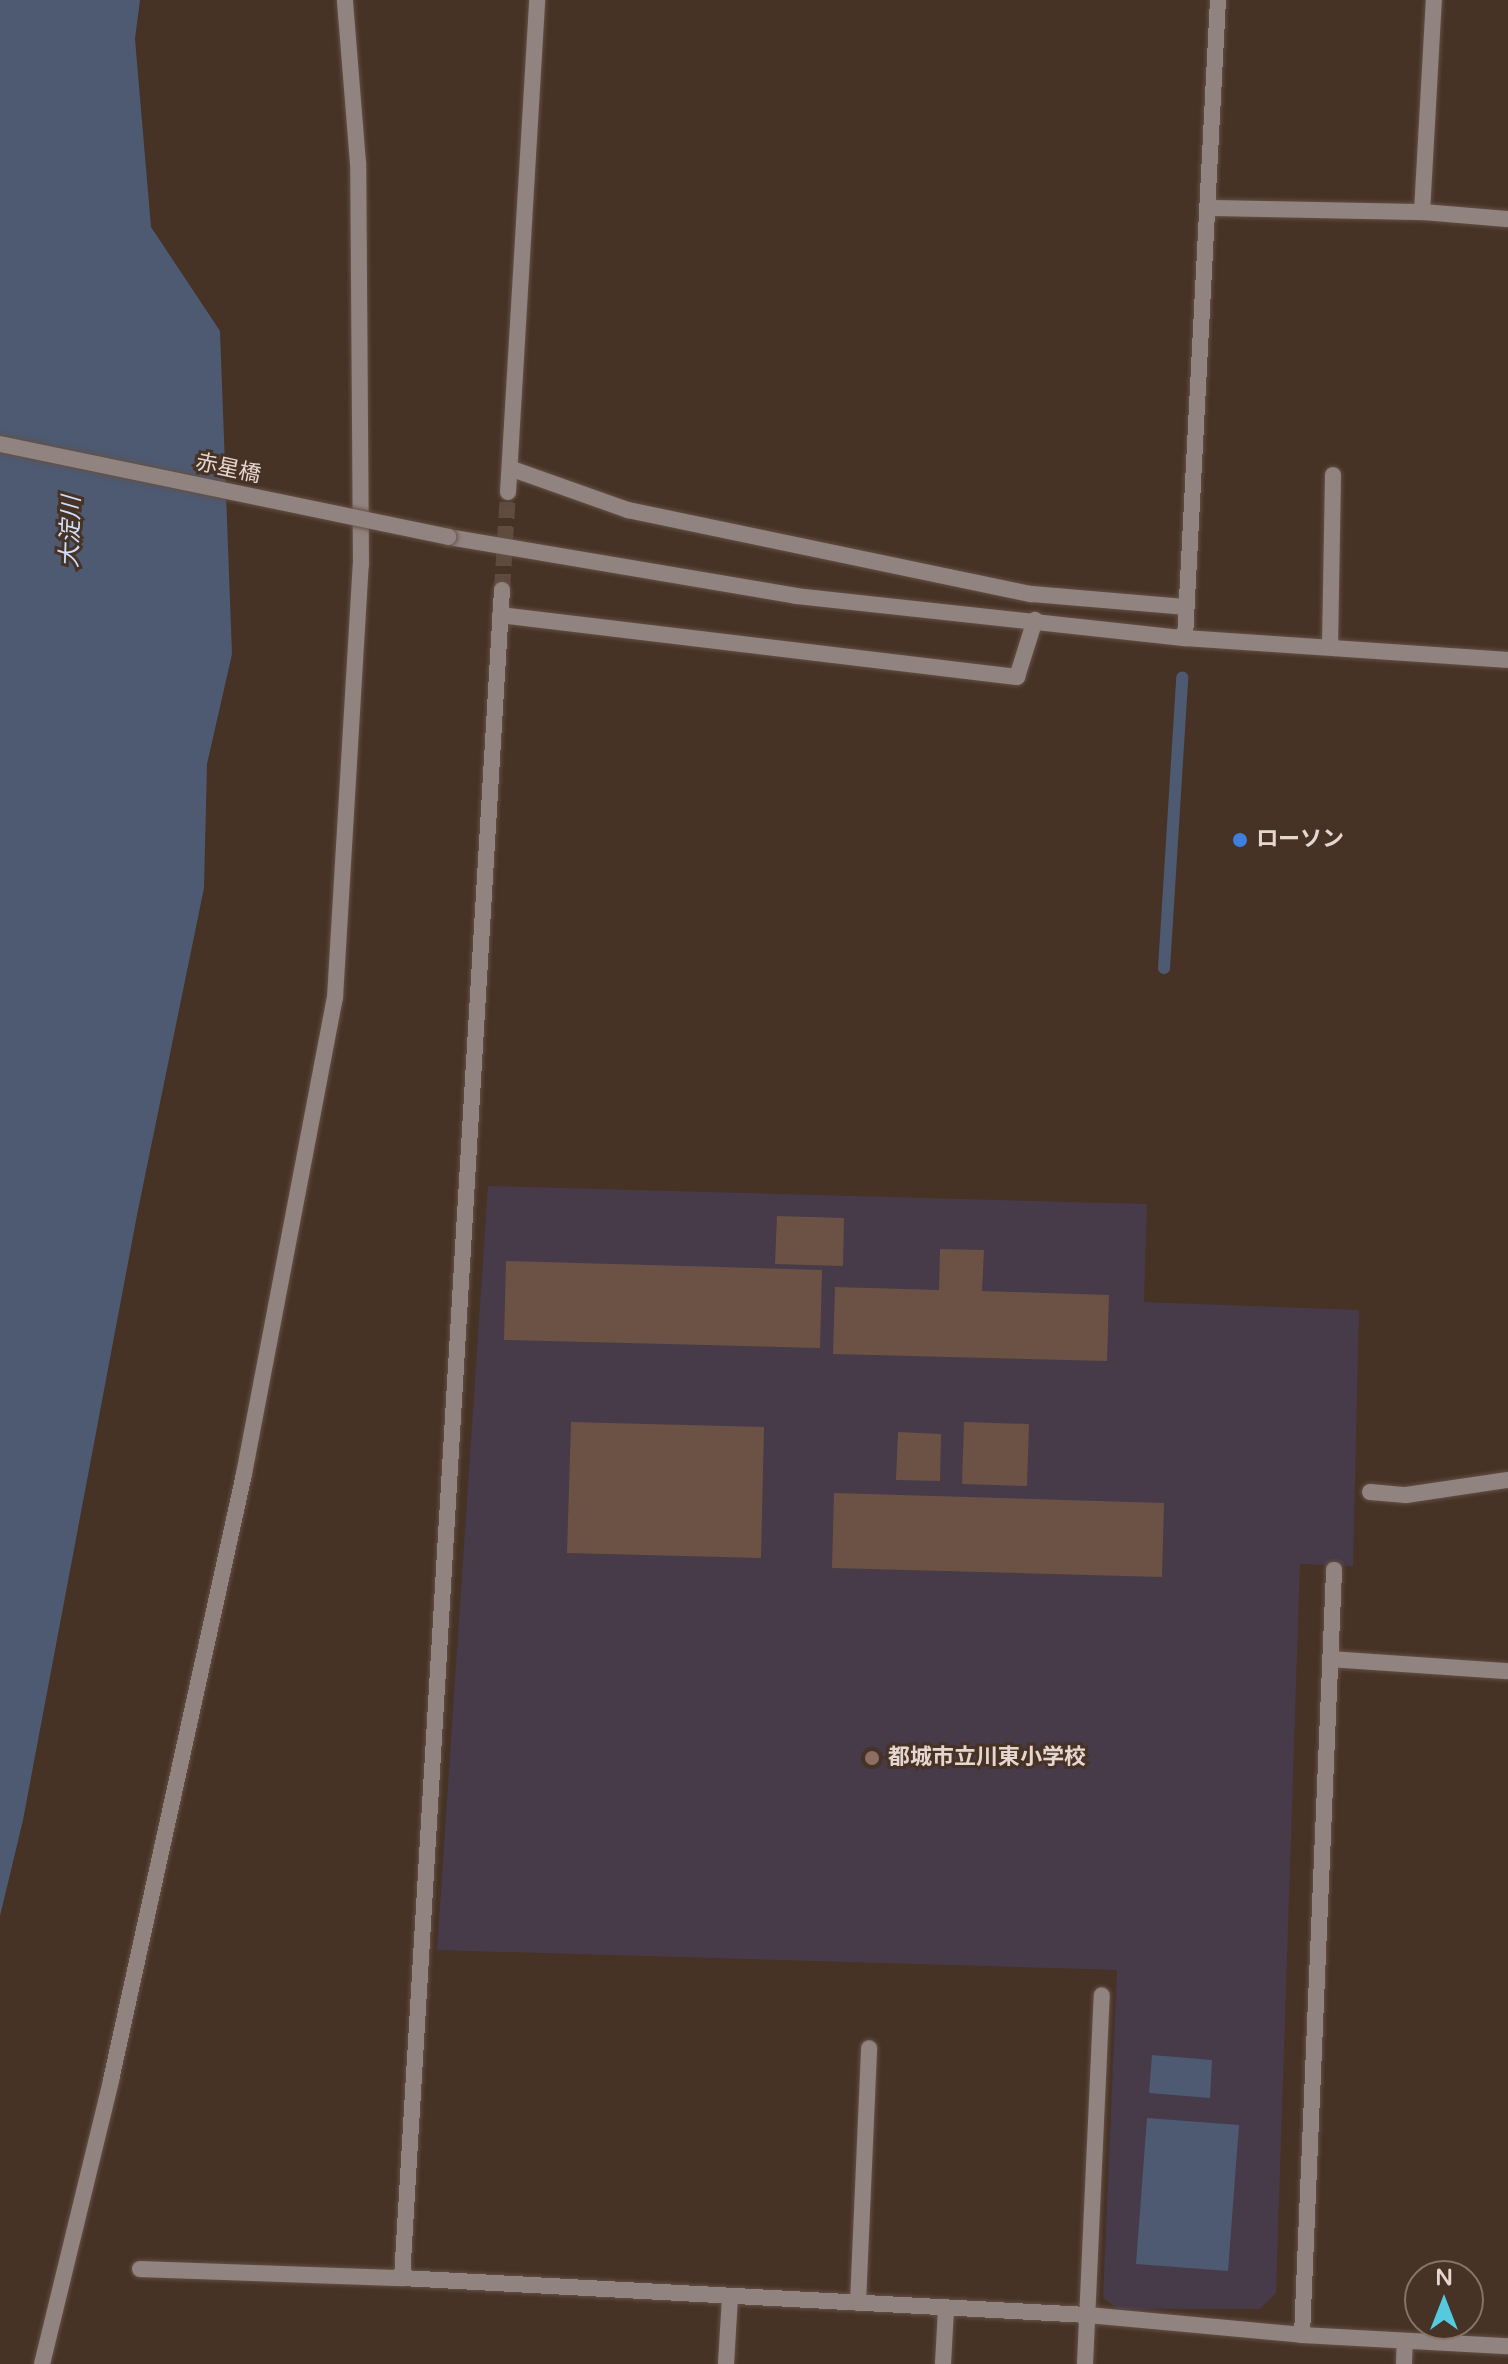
<!DOCTYPE html>
<meta charset="utf-8">
<style>
body{margin:0}
#map{position:relative;width:1508px;height:2364px;overflow:hidden;background:#473226;font-family:"Varela Round","Noto Sans JP",sans-serif}
div>[style]{position:absolute}
.education>*{inset:0;background:#473a49}
.water>*{inset:0;background:#4e5a72}
.stream>*{height:12px;margin:-6px;padding:0 6px;transform-origin:6px;border-radius:6px;background:#4e5a72}
.building>*{inset:0;background:#6c5244}
.minor-tunnel>*{height:16px;margin-top:-8px;transform-origin:0;background:repeating-linear-gradient(90deg,#5f4b3f 0 16px,transparent 0 24px)}
.roads{filter:drop-shadow(0 0 2px #635044) drop-shadow(0 0 2px #635044)}
.service>*{height:16px;margin:-8px;padding:0 8px;transform-origin:8px;border-radius:8px;background:#91837f}
.minor>*{height:16px;margin:-8px;padding:0 8px;transform-origin:8px;border-radius:8px;background:#91837f}
.tertiary>*{height:16px;margin:-8px;padding:0 8px;transform-origin:8px;border-radius:8px;background:#91837f}
.bridges{filter:drop-shadow(0 0 2px #635044) drop-shadow(0 0 2px #635044)}
.tertiary-bridge>*{height:16px;margin:-8px;padding:0 8px;transform-origin:8px;border-radius:8px;background:#91837f}
.dots>*{width:22px;height:22px;translate:-50% -50%;box-sizing:border-box;border:4px solid #473226;border-radius:50%}
span{translate:-50% -50%;white-space:nowrap;text-align:center;line-height:1.15;-webkit-text-stroke:6px #473226;paint-order:stroke}
.street-label{font-size:22px;color:#e5d7cf}
.poi-label{font-size:22px;color:#e5d7cf;font-weight:700}
.left{translate:0 -50%;text-align:left}
.water-label{font-size:24px;color:#cfdffb;font-style:italic}
.north{position:absolute;left:1404px;top:2260px;width:80px;height:80px;box-sizing:border-box;background:#473226;border:2px solid #86746a;border-radius:50%;rotate:0deg;font-size:22px;font-weight:700;line-height:32px;text-align:center;color:#e5d7cf}
.north::after{content:'';display:block;margin:auto;width:28px;height:36px;background:#55cadf;clip-path:polygon(50% 0,100% 100%,50% 72%,0 100%)}
</style>
<div id="map">
<div class="education">
<i style="clip-path:polygon(488px 1186px,1147px 1204px,1144px 1302px,1359px 1310px,1353px 1566px,1300px 1564px,1276px 2293px,1260px 2309px,1118px 2309px,1103px 2298px,1117px 1970px,437px 1950px)"></i>
</div>
<div class="water">
<i style="clip-path:polygon(0 0,140px 0,135px 39px,151px 227px,220px 331px,232px 654px,207px 764px,204px 888px,137px 1215px,23px 1820px,0 1916px)"></i>
<i style="clip-path:polygon(1152px 2055px,1212px 2060px,1210px 2098px,1149px 2093px)"></i>
<i style="clip-path:polygon(1147px 2118px,1239px 2125px,1228px 2271px,1136px 2264px)"></i>
</div>
<div class="stream">
<i style="left:1164px;top:968px;width:291px;rotate:-86.4deg"></i>
</div>
<div class="building">
<i style="clip-path:polygon(777px 1216px,844px 1218px,843px 1266px,775px 1264px)"></i>
<i style="clip-path:polygon(940px 1249px,984px 1250px,982px 1291px,1109px 1295px,1107px 1361px,833px 1354px,835px 1287px,939px 1290px)"></i>
<i style="clip-path:polygon(506px 1261px,822px 1270px,820px 1348px,504px 1340px)"></i>
<i style="clip-path:polygon(571px 1422px,764px 1427px,761px 1558px,567px 1553px)"></i>
<i style="clip-path:polygon(964px 1422px,1029px 1424px,1027px 1486px,962px 1484px)"></i>
<i style="clip-path:polygon(898px 1432px,941px 1434px,940px 1481px,896px 1480px)"></i>
<i style="clip-path:polygon(834px 1493px,1164px 1503px,1162px 1577px,832px 1568px)"></i>
</div>
<div class="minor-tunnel">
<i style="left:502px;top:590px;width:98px;rotate:-86.5deg"></i>
</div>
<div class="roads">
<div class="service">
<i style="left:42px;top:2364px;width:292px;rotate:-76.3deg"></i>
<i style="left:111px;top:2080px;width:620px;rotate:-77.62deg"></i>
<i style="left:244px;top:1474px;width:485px;rotate:-79.2deg"></i>
<i style="left:335px;top:998px;width:434px;rotate:-86.6deg"></i>
<i style="left:361px;top:565px;width:402px;rotate:-90.4deg"></i>
<i style="left:358px;top:163px;width:164px;rotate:-94.6deg"></i>
</div>
<div class="minor">
<i style="left:1208px;top:208px;width:214px;rotate:1.1deg"></i>
<i style="left:1422px;top:212px;width:212px;rotate:-86.8deg"></i>
<i style="left:1422px;top:212px;width:86px;rotate:4.7deg"></i>
<i style="left:512px;top:469px;width:123px;rotate:19.5deg"></i>
<i style="left:628px;top:510px;width:412px;rotate:11.8deg"></i>
<i style="left:1031px;top:594px;width:155px;rotate:4.8deg"></i>
<i style="left:508px;top:492px;width:493px;rotate:-86.6deg"></i>
<i style="left:500px;top:615px;width:521px;rotate:6.84deg"></i>
<i style="left:1017px;top:677px;width:60px;rotate:-72.5deg"></i>
<i style="left:1185px;top:638px;width:639px;rotate:-87.04deg"></i>
<i style="left:1330px;top:647px;width:172px;rotate:-89deg"></i>
<i style="left:1370px;top:1492px;width:36px;rotate:5deg"></i>
<i style="left:1406px;top:1495px;width:103px;rotate:-8.4deg"></i>
<i style="left:1330px;top:1659px;width:178px;rotate:3.9deg"></i>
<i style="left:140px;top:2269px;width:262px;rotate:2deg"></i>
<i style="left:402px;top:2278px;width:687px;rotate:3.09deg"></i>
<i style="left:1088px;top:2315px;width:215px;rotate:5.3deg"></i>
<i style="left:1302px;top:2335px;width:206px;rotate:3.1deg"></i>
<i style="left:402px;top:2278px;width:1691px;rotate:-86.61deg"></i>
<i style="left:858px;top:2303px;width:255px;rotate:-87.5deg"></i>
<i style="left:1302px;top:2335px;width:766px;rotate:-87.6deg"></i>
<i style="left:726px;top:2364px;width:68px;rotate:-86.6deg"></i>
<i style="left:943px;top:2364px;width:56px;rotate:-86.9deg"></i>
<i style="left:1085px;top:2364px;width:369px;rotate:-87.4deg"></i>
<i style="left:1404px;top:2364px;width:23px;rotate:-88deg"></i>
</div>
<div class="tertiary">
<i style="left:448px;top:537px;width:353px;rotate:9.6deg"></i>
<i style="left:796px;top:596px;width:391px;rotate:6.2deg"></i>
<i style="left:1185px;top:638px;width:324px;rotate:3.9deg"></i>
</div>
</div>
<div class="bridges">
<div class="tertiary-bridge">
<i style="left:0;top:444px;width:458px;rotate:11.7deg"></i>
</div>
</div>
<div class="dots">
<i style="left:1240px;top:840px;background:#3f7fe0"></i>
<i style="left:872px;top:1758px;background:#8d6e63"></i>
</div>
<div class="street-label">
<span style="left:228px;top:469px;rotate:12deg">赤星橋</span>
</div>
<div class="poi-label">
<span class="left" style="left:1256px;top:840px">ローソン</span>
<span class="left" style="left:888px;top:1758px">都城市立川東小学校</span>
</div>
<div class="water-label">
<span style="left:71px;top:532px;rotate:-88deg">大淀川</span>
</div>
<div class="north">N</div>
</div>
